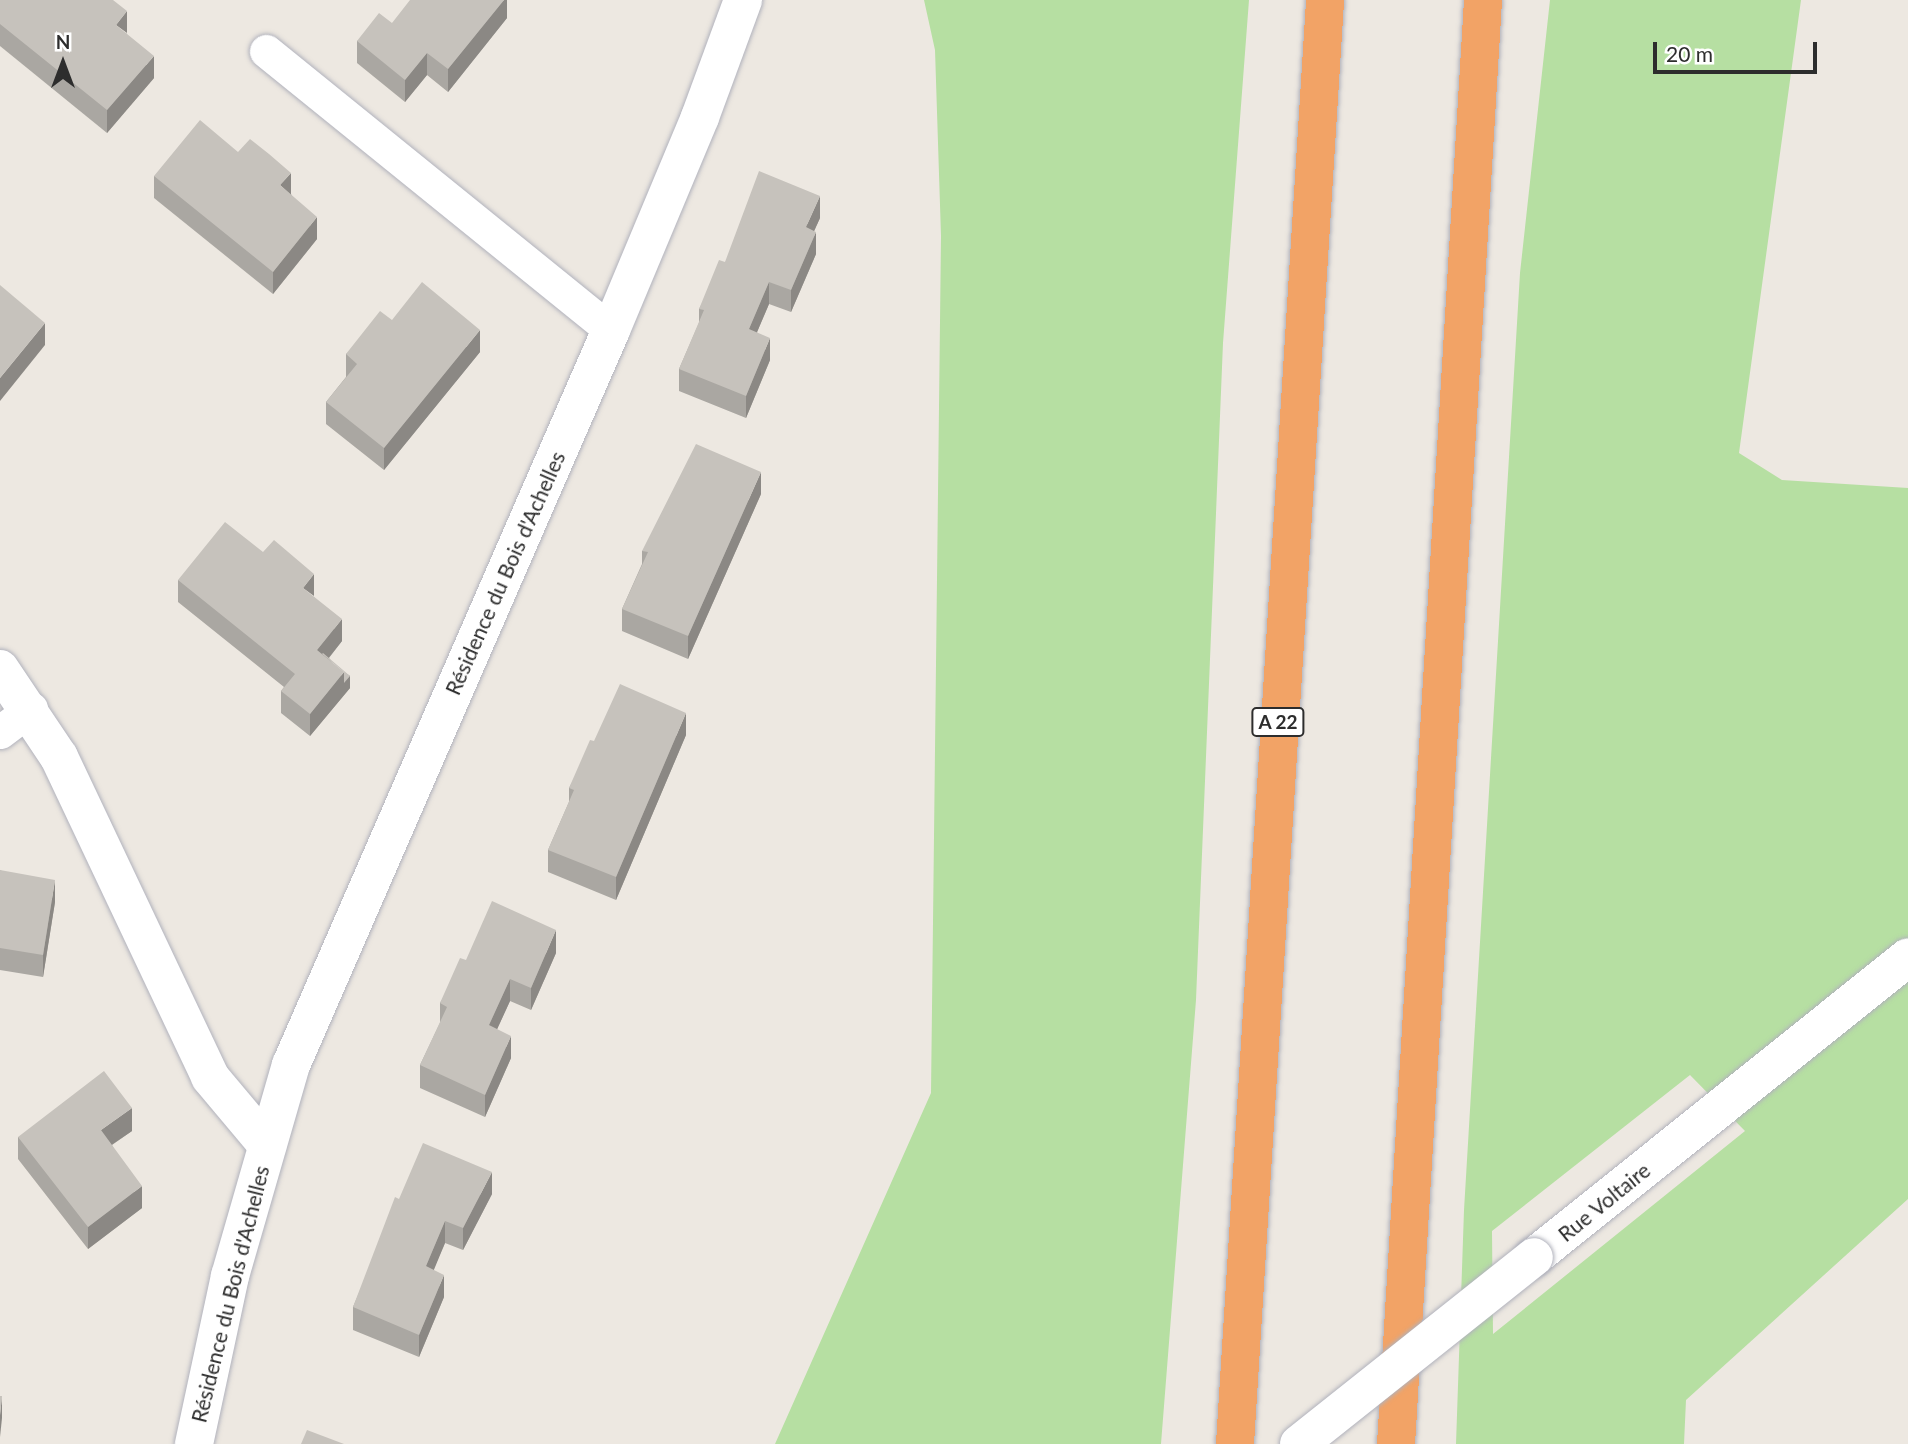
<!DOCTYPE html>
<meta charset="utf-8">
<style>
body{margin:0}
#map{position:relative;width:1908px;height:1444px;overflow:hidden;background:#ede8e1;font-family:Lato,sans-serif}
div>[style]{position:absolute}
.green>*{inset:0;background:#b6dfa2}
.roads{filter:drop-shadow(0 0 2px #b1b2bc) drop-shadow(0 0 2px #b1b2bc)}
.service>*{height:33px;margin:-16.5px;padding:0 16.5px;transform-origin:16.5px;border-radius:16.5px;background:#fff}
.minor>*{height:38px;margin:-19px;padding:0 19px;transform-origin:19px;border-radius:19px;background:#fff}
.motorway>*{height:38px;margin:-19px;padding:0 19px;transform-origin:19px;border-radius:19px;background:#f2a366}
.bridges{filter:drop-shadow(0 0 2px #b1b2bc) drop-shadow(0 0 2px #b1b2bc)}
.minor-bridge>*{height:38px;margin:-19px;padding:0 19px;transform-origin:19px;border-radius:19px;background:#fff}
.wall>*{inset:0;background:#aaa7a2}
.shaded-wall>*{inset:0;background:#8b8884}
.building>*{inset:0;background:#c6c2bc}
span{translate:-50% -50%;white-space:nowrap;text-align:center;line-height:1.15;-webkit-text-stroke:5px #fff;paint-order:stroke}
.shield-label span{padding:2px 5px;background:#fff;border:2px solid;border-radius:5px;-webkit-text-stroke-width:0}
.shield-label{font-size:19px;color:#2d2d2d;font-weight:700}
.street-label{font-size:21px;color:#2d2d2d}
.north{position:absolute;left:28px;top:28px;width:70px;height:70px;-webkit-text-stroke:5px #fff;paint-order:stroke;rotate:0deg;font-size:19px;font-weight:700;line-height:28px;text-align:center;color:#2d2d2d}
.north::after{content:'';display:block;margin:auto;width:24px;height:32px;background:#2d2d2d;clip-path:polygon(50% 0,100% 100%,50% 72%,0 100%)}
.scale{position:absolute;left:1653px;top:42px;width:164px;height:32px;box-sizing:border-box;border:4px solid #2d2d2d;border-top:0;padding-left:9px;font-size:21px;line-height:24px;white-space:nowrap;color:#2d2d2d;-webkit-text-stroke:5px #fff;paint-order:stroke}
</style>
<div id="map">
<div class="green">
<i style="clip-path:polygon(924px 0,1249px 0,1223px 343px,1196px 1000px,1161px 1444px,775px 1444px,931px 1093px,941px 236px,935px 50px)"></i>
<i style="clip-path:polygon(evenodd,1550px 0,1801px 0,1739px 453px,1782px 480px,1908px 488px,1908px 1199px,1686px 1400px,1684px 1444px,1456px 1444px,1464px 1210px,1520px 273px,1550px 0,1690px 1075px,1745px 1131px,1493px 1334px,1492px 1231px,1690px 1075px)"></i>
</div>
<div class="roads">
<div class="service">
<i style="left:266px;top:51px;width:444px;rotate:39deg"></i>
<i style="left:0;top:732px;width:39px;rotate:-37deg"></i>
</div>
<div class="minor">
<i style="left:0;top:669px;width:106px;rotate:56.2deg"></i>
<i style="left:59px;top:757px;width:354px;rotate:64.7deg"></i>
<i style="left:210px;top:1077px;width:89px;rotate:50deg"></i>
<i style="left:1534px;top:1257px;width:479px;rotate:-38.7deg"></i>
<i style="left:194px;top:1444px;width:172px;rotate:-77.9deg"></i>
<i style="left:230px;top:1276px;width:220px;rotate:-73.9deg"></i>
<i style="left:291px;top:1065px;width:802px;rotate:-66.47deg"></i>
<i style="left:611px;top:330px;width:231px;rotate:-67.3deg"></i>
<i style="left:700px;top:117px;width:125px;rotate:-69.8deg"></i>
</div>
<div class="motorway">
<i style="left:1235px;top:1444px;width:1447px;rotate:-86.43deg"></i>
<i style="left:1396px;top:1444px;width:1447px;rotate:-86.55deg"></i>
</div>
</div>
<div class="bridges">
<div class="minor-bridge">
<i style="left:1299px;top:1444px;width:300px;rotate:-38.5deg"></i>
</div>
</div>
<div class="wall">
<i style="clip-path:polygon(0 0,126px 33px,154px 78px,107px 133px,0 46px)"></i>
<i style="clip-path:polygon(507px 0,507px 18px,448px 92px,427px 75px,405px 102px,357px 63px,357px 41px,392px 23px)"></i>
<i style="clip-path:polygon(154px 176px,291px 194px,317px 239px,273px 294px,154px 198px)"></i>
<i style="clip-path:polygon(820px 218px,814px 231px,816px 254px,791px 312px,769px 304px,757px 332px,770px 360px,746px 418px,679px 391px,679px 369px,699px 323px,699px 309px,725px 262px)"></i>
<i style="clip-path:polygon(392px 320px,480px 352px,384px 470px,326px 424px,326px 402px,346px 377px,346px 354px)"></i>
<i style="clip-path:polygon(761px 494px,688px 659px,622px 631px,622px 609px,642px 564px,642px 551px)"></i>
<i style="clip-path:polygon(178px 580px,314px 597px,342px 641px,329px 658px,350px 688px,310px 736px,281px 713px,281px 691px,284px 687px,178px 602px)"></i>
<i style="clip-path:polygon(686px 735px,616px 900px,548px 872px,548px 850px,569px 802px,569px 788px,594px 741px)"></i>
<i style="clip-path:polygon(0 870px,55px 902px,43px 977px,0 970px)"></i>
<i style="clip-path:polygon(556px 953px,531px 1010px,510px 1001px,497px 1029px,511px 1058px,485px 1117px,420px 1088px,420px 1065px,440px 1023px,440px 1003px,466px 960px)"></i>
<i style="clip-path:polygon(132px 1131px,112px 1145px,142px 1208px,88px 1249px,18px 1159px,18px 1137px)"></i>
<i style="clip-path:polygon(492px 1194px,463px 1250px,445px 1243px,433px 1270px,444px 1297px,419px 1357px,353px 1330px,353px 1307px,399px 1199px)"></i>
</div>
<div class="shaded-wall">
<i style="clip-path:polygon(504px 0,507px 0,507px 18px,448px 92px,448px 69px)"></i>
<i style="clip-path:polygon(127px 11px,127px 33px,116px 25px)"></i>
<i style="clip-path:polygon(427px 53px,427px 75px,405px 102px,405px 80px)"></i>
<i style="clip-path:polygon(154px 56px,154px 78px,107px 133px,107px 110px)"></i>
<i style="clip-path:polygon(291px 173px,291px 195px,280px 185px)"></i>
<i style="clip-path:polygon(820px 196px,820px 218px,806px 249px,806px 227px)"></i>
<i style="clip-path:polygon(317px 217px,317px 239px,273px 294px,273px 272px)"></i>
<i style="clip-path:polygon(816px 232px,816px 254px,791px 312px,791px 290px)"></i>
<i style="clip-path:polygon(769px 282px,769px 304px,749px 351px,749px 329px)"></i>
<i style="clip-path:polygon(45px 323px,45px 345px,0 401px,0 378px)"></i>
<i style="clip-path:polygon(480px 330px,480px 352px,384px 470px,384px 448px)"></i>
<i style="clip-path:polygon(770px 338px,770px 360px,746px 418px,746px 396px)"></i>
<i style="clip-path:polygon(761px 472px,761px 494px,688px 659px,688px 636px)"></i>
<i style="clip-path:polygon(314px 574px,314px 596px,303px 588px)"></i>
<i style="clip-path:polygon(342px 619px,342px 641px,323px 665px,317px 650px)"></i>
<i style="clip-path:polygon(344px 672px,350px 676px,350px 688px,310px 736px,310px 714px)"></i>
<i style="clip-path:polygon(686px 713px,686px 735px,616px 900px,616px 877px)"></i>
<i style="clip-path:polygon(55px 880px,55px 902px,43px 977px,43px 955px)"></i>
<i style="clip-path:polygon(556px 930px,556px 953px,531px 1010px,531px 988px)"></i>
<i style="clip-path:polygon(510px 979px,510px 1001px,489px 1047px,489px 1025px)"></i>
<i style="clip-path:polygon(511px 1036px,511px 1058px,485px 1117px,485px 1095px)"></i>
<i style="clip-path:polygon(132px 1108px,132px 1131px,101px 1152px,101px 1130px)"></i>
<i style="clip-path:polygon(492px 1172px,492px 1194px,463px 1250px,463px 1228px)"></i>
<i style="clip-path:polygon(142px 1186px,142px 1208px,88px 1249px,88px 1227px)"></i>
<i style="clip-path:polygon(445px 1221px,445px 1243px,426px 1289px,426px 1266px)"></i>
<i style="clip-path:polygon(444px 1275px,444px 1297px,419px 1357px,419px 1335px)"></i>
<i style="clip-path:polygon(2px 1396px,2px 1418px,0 1437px,0 1415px)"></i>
</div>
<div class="building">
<i style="clip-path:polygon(0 0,113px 0,127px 11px,116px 25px,154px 56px,107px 110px,0 24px)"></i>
<i style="clip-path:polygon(410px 0,504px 0,448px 69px,427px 53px,405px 80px,357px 41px,379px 13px,392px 23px)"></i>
<i style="clip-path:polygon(200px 120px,238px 152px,250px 139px,269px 154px,291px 173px,280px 185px,317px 217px,273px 272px,154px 176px)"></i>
<i style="clip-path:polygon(759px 171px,820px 196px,806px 227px,816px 232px,791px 290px,769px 282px,749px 329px,770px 338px,746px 396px,679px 369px,704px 310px,699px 309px,719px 260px,725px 262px)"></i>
<i style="clip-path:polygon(422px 282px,480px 330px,384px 448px,326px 402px,357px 364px,346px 354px,380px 311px,392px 320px)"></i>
<i style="clip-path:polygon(0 285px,45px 323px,0 378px)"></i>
<i style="clip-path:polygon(696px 444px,761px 472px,688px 636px,622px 609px,648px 552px,642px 551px)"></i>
<i style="clip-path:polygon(225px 522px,263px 552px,274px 540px,314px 574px,303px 588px,342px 619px,317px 650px,344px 672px,310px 714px,281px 691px,295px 674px,178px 580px)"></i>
<i style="clip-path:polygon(323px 653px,350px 676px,344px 683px,344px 672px,322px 654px)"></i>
<i style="clip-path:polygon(620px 684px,686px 713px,616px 877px,548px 850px,574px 790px,569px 788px,590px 740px,594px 741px)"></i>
<i style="clip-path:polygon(0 870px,55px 880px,43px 955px,0 948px)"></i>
<i style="clip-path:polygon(492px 901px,556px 930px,531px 988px,510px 979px,489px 1025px,511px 1036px,485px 1095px,420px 1065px,447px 1007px,440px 1003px,460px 958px,466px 960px)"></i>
<i style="clip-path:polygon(104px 1071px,132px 1108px,101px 1130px,142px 1186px,88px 1227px,18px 1137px)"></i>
<i style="clip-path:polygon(423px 1143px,492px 1172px,463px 1228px,445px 1221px,426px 1266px,444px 1275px,419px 1335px,353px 1307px,395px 1197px,399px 1199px)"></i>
<i style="clip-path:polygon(0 1396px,2px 1396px,0 1415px)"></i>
<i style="clip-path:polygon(307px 1430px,344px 1444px,301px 1444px)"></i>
</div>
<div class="shield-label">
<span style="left:1278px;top:722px">A 22</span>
</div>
<div class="street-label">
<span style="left:505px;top:573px;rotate:-66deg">Résidence du Bois d'Achelles</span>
<span style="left:1604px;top:1202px;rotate:-39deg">Rue Voltaire</span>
<span style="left:230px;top:1294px;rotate:-76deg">Résidence du Bois d'Achelles</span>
</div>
<div class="north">N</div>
<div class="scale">20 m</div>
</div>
